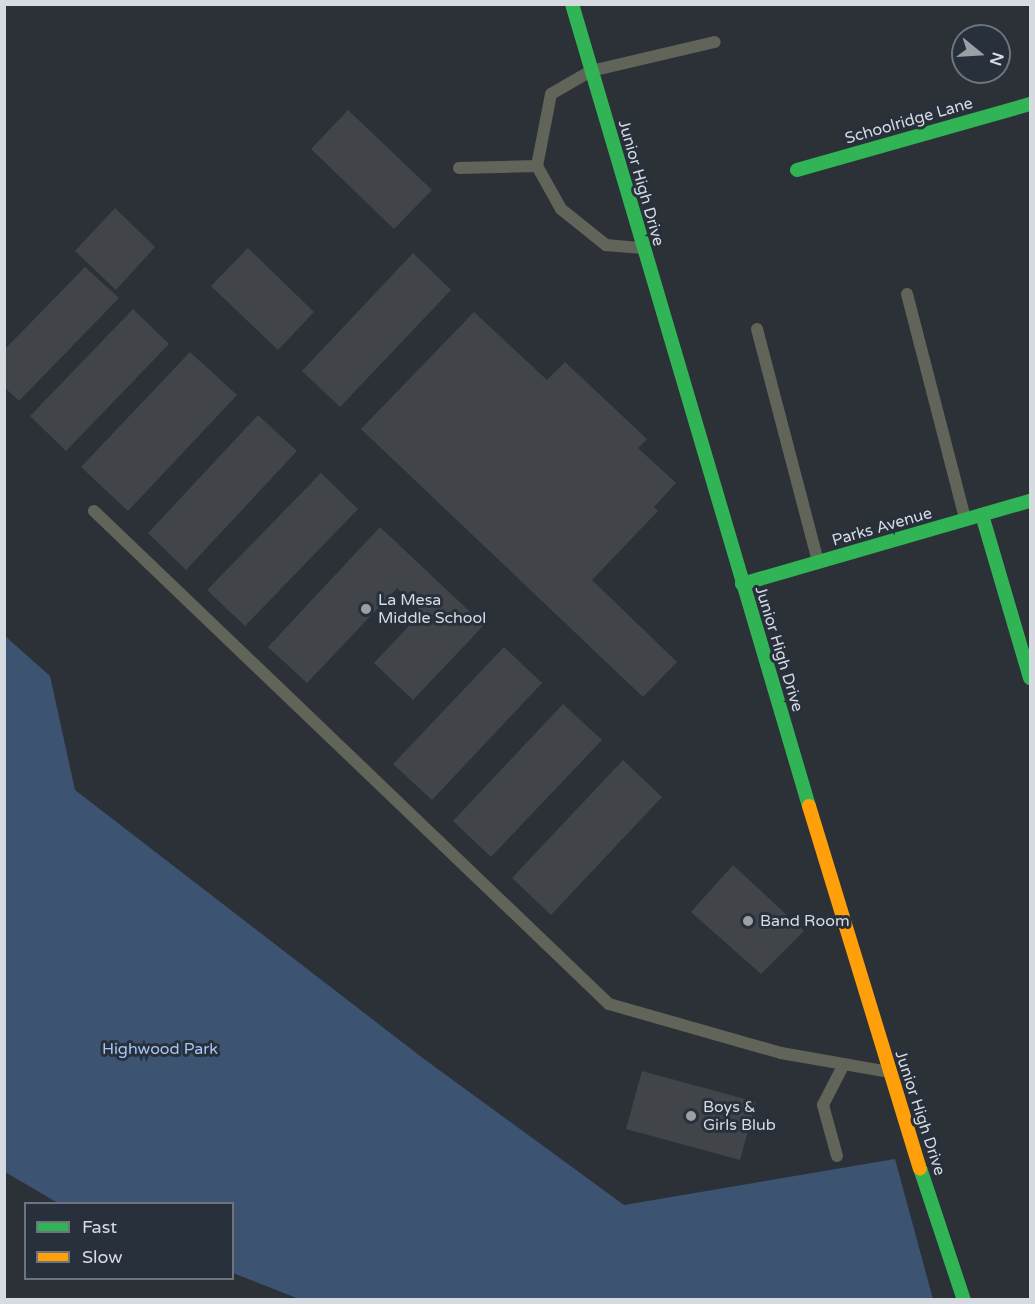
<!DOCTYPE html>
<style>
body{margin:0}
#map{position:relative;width:1035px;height:1304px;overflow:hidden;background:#2c3137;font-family:"Varela Round",sans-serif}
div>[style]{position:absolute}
.green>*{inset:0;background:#3c5372}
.building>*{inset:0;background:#414549}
.lane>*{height:12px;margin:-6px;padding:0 6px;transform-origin:6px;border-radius:6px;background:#616458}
.fast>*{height:14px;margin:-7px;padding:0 7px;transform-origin:7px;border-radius:7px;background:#30b455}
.slow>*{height:14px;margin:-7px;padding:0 7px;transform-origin:7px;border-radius:7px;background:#ff9f0a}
.dots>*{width:16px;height:16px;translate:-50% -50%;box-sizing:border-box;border:3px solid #28303b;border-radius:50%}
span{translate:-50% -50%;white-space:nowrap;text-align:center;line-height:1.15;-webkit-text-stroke:6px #28303b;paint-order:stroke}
.street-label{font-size:16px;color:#d6dbe2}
.poi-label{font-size:16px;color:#d6dbe2}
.left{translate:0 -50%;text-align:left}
.park-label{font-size:16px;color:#a4c7f7}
.frame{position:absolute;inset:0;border:6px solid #d6dbe2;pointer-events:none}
.legend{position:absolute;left:24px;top:1202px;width:210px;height:78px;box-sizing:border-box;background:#28303b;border:2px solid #6e747e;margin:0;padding:8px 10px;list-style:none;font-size:18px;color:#d6dbe2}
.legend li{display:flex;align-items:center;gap:12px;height:30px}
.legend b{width:30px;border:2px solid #6e747e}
.north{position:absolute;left:951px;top:24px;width:60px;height:60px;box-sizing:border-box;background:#28303b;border:2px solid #6e747e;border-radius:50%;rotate:108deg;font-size:16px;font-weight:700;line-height:24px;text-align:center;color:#d6dbe2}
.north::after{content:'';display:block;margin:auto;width:21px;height:27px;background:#9aa0a6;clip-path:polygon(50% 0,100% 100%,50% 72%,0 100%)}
</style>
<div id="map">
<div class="green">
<i style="clip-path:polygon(5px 636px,50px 676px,75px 790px,424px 1059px,624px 1205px,895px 1159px,933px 1299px,299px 1299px,233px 1273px,232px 1204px,58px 1203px,5px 1172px)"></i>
</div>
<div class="building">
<i style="clip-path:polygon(348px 110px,432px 190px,394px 229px,311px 149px)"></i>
<i style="clip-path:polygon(115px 208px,155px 247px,116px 290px,75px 251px)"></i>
<i style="clip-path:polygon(248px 248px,314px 312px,278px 350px,211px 286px)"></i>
<i style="clip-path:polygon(413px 253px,451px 290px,340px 407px,302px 371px)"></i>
<i style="clip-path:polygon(85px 267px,119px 298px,19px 401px,4px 387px,4px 350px)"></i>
<i style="clip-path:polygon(133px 309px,169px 344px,66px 451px,30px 416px)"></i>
<i style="clip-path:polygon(474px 312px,547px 380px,565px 362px,647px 439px,638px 448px,676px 483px,654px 507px,658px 511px,592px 580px,677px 662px,643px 697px,361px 429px)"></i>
<i style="clip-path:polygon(190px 352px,237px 395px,128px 511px,81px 467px)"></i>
<i style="clip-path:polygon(258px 415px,297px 451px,186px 570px,148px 533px)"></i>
<i style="clip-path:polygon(321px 473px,358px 509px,245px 626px,207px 590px)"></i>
<i style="clip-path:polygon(380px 527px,484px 625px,413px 700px,374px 663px,422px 612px,397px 588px,307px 683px,268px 647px)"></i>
<i style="clip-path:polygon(504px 647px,542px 683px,432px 800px,393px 764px)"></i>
<i style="clip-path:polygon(563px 704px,602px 740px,491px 857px,453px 821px)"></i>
<i style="clip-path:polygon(623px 760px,662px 797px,551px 915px,512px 878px)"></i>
<i style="clip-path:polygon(733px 865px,804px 931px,761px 974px,691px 912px)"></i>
<i style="clip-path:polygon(642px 1071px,756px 1102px,740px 1160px,626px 1129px)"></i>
</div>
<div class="lane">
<i style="left:537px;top:166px;width:49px;rotate:60.8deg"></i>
<i style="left:561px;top:209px;width:58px;rotate:38.7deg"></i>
<i style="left:606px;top:245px;width:36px;rotate:5deg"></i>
<i style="left:459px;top:168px;width:78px;rotate:-1.5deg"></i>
<i style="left:537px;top:166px;width:73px;rotate:-79deg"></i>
<i style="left:551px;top:94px;width:46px;rotate:-29.9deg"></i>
<i style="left:591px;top:71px;width:127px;rotate:-13.2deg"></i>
<i style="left:907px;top:294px;width:232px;rotate:75.5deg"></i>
<i style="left:757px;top:329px;width:240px;rotate:75.3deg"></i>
<i style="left:94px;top:511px;width:713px;rotate:43.75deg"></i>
<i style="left:609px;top:1004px;width:179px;rotate:15.9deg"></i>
<i style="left:781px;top:1053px;width:105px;rotate:9.9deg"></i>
<i style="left:837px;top:1156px;width:53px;rotate:-105.4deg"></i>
<i style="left:823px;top:1105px;width:46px;rotate:-62.9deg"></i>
</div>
<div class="fast">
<i style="left:572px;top:4px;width:836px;rotate:73.54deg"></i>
<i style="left:797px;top:170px;width:242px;rotate:-15.8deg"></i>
<i style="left:982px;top:515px;width:170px;rotate:73.6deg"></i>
<i style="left:742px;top:584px;width:300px;rotate:-16.1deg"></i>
<i style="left:920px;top:1168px;width:139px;rotate:71.6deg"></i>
</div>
<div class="slow">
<i style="left:809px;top:806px;width:379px;rotate:73deg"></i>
</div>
<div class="dots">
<i style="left:366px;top:609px;background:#9aa0a6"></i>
<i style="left:748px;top:921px;background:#9aa0a6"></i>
<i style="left:691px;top:1116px;background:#9aa0a6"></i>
</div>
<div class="street-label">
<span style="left:909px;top:121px;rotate:-16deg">Schoolridge Lane</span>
<span style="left:641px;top:183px;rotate:74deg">Junior High Drive</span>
<span style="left:882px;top:527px;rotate:-16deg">Parks Avenue</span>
<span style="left:779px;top:649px;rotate:73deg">Junior High Drive</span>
<span style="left:920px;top:1113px;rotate:72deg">Junior High Drive</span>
</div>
<div class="poi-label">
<span class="left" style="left:378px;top:609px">La Mesa<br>Middle School</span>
<span class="left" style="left:760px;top:921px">Band Room</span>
<span class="left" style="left:703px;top:1116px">Boys &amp;<br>Girls Blub</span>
</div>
<div class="park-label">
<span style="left:160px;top:1049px">Highwood Park</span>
</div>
<div class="frame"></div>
<ul class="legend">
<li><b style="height:8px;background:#30b455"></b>Fast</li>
<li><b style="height:8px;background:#ff9f0a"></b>Slow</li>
</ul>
<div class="north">N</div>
</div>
